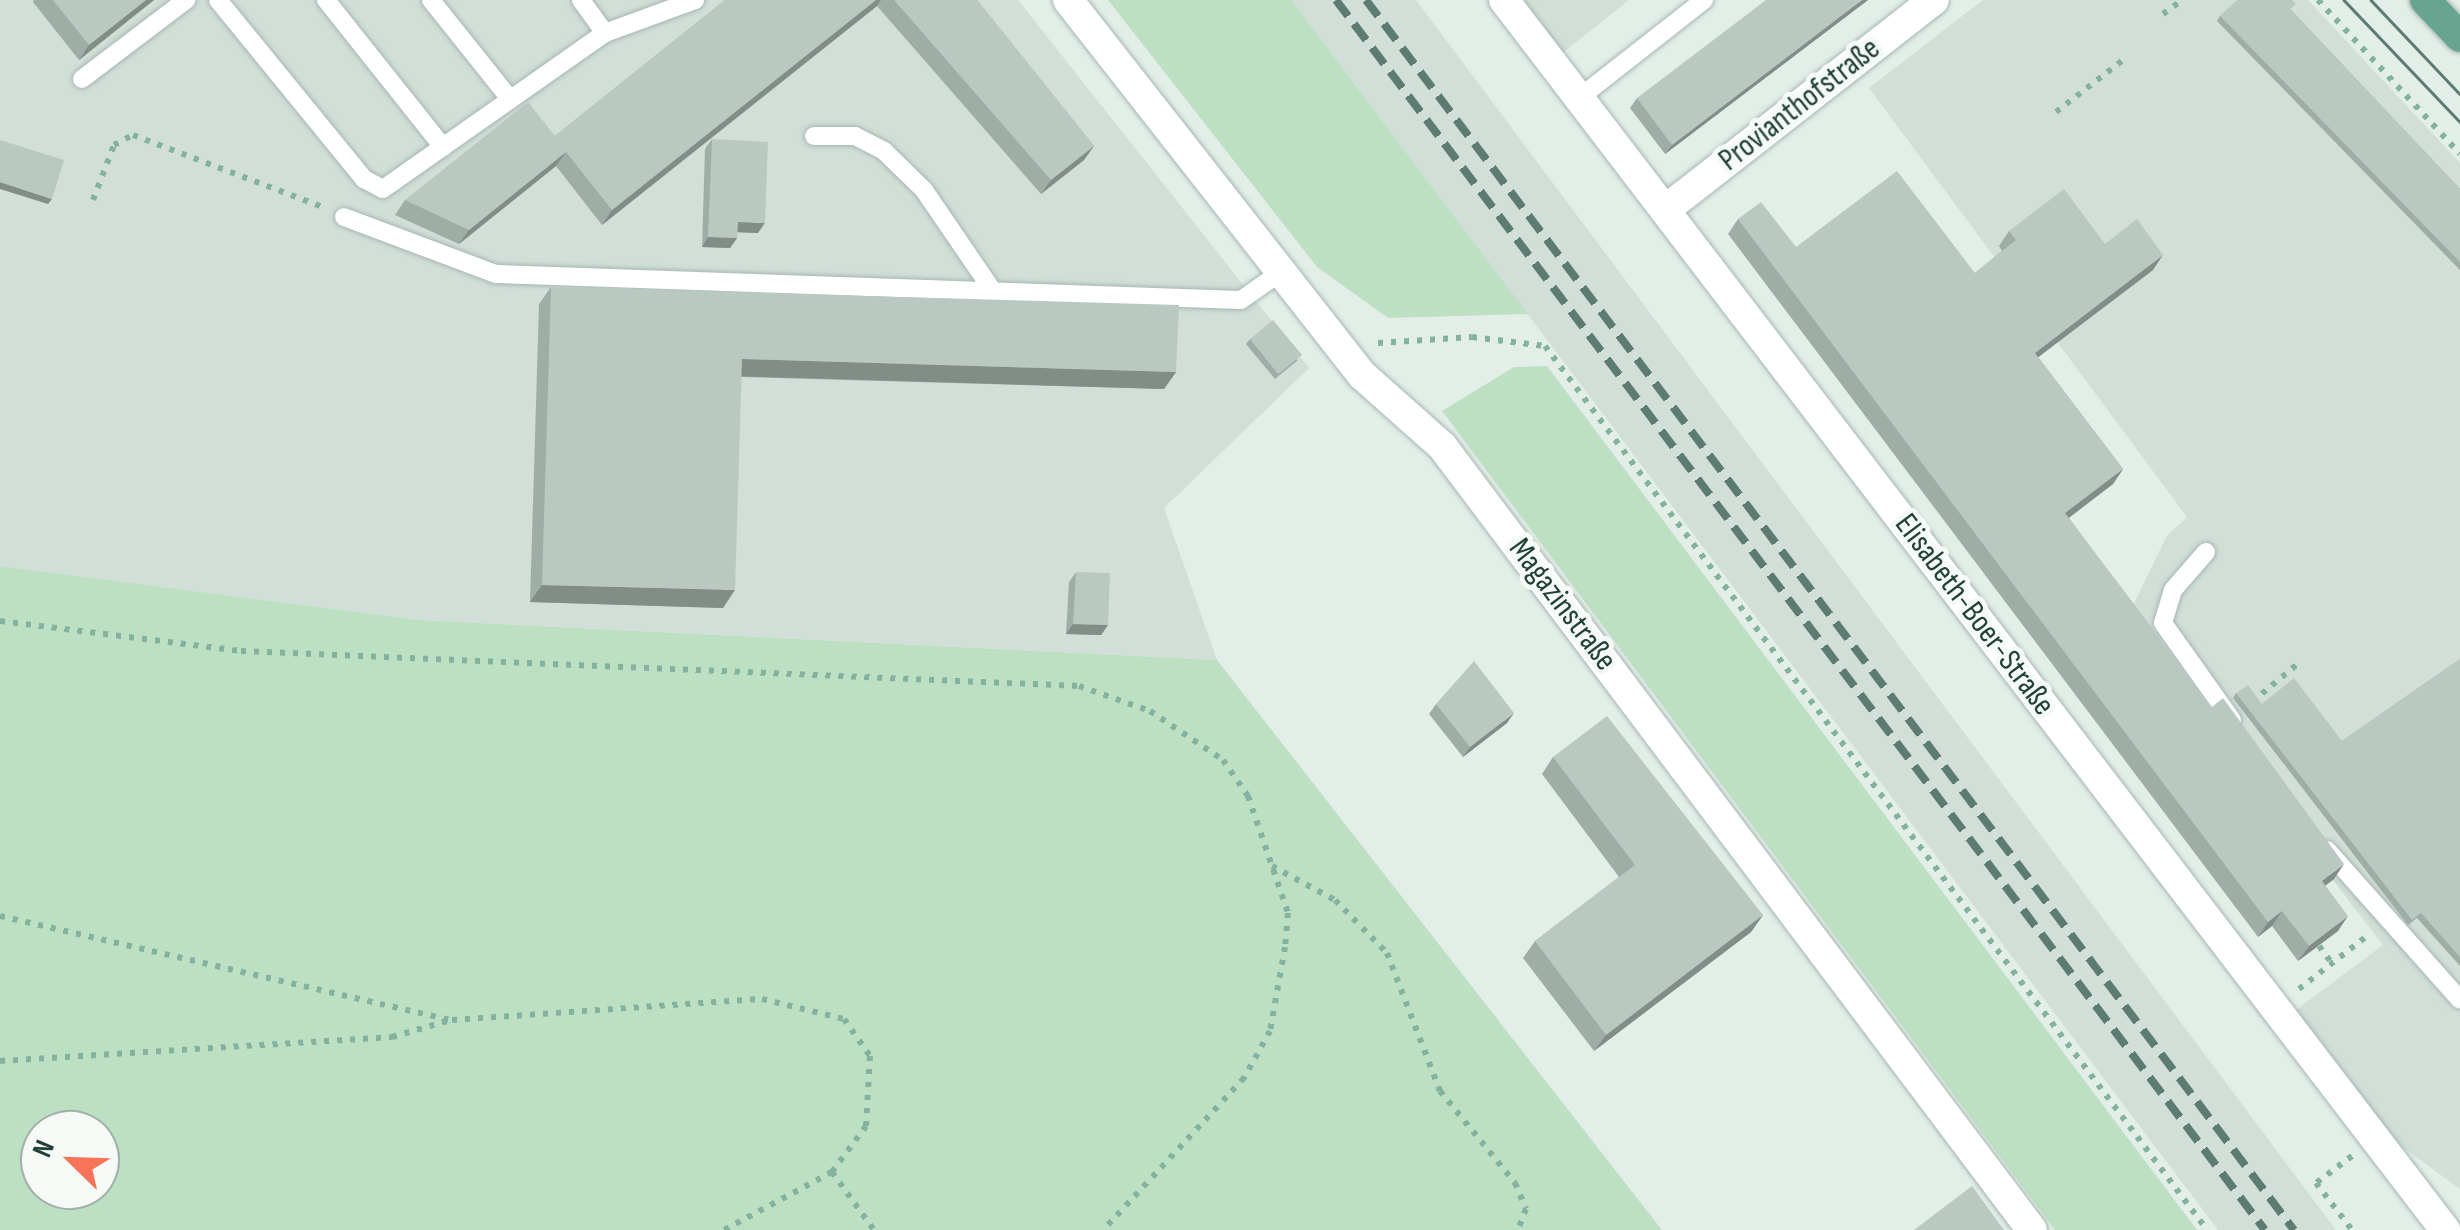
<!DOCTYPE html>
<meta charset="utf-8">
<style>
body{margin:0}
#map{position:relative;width:2460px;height:1230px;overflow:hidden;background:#e4eee9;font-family:"Sofia Sans Condensed",sans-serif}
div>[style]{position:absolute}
.built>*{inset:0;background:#d2ded8}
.green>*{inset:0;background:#bde0c3}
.path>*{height:6px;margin-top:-3px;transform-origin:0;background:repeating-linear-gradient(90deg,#83b3a0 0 5px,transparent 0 13px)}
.roads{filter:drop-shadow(0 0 2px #a6b7b0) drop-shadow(0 0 2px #a6b7b0)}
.service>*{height:18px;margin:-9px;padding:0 9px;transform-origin:9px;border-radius:9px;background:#fff}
.minor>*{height:30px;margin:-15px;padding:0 15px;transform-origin:15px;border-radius:15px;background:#fff}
.primary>*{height:30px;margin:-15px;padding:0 15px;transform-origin:15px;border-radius:15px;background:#67a590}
.tram>*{height:2.5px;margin:-1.25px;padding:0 1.25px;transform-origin:1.25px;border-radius:1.25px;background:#5d7c71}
.rail>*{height:8px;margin-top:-4px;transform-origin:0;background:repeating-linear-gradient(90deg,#5d7c71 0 20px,transparent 0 30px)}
.wall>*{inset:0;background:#9fada7}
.shaded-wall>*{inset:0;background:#828d88}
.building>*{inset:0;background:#b9c9c2}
span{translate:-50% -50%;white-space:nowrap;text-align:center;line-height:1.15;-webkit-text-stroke:10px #f5faf7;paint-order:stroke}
.street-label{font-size:32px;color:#224136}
.north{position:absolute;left:20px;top:1110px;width:100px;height:100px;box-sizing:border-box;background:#f5faf7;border:2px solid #a1b0aa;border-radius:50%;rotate:293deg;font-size:28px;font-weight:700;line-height:40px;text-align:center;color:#224136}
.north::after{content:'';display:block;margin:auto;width:35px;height:45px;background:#f7745a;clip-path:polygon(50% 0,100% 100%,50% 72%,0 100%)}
</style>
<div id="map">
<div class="built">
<i style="clip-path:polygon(0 0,1018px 0,1309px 368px,1164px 508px,1217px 660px,419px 620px,0 566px)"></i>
<i style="clip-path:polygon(1291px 0,1416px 0,2336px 1230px,2218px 1230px)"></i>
<i style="clip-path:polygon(1501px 0,1629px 0,1551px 62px)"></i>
<i style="clip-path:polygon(1983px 0,2308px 0,2460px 163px,2460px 1189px,2397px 1143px,2292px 1013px,2383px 945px,2128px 616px,2166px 537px,2187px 517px,1869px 88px)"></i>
</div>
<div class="green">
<i style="clip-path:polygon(1108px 0,1291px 0,1528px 314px,1388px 318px,1317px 267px)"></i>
<i style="clip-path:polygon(1547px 366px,2197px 1230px,2055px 1230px,1442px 411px,1514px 367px)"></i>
<i style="clip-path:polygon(evenodd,0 566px,419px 620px,1217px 660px,1662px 1230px,0 1230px,0 566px,40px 1130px,100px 1130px,100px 1190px,40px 1190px,40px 1130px)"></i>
</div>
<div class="path">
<i style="left:2318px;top:0;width:209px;rotate:47.3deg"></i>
<i style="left:2163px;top:14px;width:24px;rotate:-36deg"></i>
<i style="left:2056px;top:112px;width:85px;rotate:-37.8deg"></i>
<i style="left:93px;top:200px;width:59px;rotate:-69.1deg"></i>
<i style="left:114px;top:145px;width:21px;rotate:-28deg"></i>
<i style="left:133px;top:135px;width:205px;rotate:20.8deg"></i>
<i style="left:1378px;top:343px;width:94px;rotate:-3.7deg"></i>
<i style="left:1472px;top:337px;width:74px;rotate:7deg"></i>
<i style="left:1545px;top:346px;width:1104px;rotate:53.17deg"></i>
<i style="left:0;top:621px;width:243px;rotate:7.1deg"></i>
<i style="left:241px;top:651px;width:839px;rotate:2.39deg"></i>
<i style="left:1079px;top:686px;width:75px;rotate:19.4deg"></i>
<i style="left:1150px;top:711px;width:88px;rotate:33.9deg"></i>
<i style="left:1223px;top:760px;width:44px;rotate:55.2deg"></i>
<i style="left:1248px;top:796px;width:124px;rotate:71.1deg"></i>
<i style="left:1288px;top:913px;width:34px;rotate:95deg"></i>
<i style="left:1285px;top:947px;width:85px;rotate:100.1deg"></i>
<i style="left:1270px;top:1031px;width:54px;rotate:119deg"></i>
<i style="left:1244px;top:1078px;width:207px;rotate:132.8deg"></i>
<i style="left:2252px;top:702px;width:64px;rotate:-39.9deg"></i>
<i style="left:1272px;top:866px;width:72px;rotate:28.4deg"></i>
<i style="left:1335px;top:900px;width:74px;rotate:45.5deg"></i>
<i style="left:1387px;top:953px;width:148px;rotate:69deg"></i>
<i style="left:1440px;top:1091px;width:119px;rotate:50.8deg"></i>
<i style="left:1515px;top:1183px;width:28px;rotate:67deg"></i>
<i style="left:1526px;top:1209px;width:22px;rotate:111deg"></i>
<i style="left:0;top:916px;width:464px;rotate:13deg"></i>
<i style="left:452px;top:1020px;width:311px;rotate:-3.9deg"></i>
<i style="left:762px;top:999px;width:84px;rotate:13.7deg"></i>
<i style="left:844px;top:1019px;width:45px;rotate:54.9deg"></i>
<i style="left:870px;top:1056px;width:70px;rotate:93.3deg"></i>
<i style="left:866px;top:1126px;width:57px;rotate:126.5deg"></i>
<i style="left:832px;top:1172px;width:123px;rotate:151.8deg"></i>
<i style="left:2319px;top:946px;width:21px;rotate:53deg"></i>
<i style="left:2299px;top:989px;width:88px;rotate:-38deg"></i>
<i style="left:0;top:1061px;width:393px;rotate:-3.5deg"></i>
<i style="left:392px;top:1037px;width:61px;rotate:-16.1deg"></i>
<i style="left:2352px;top:1156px;width:45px;rotate:143.1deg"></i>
<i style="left:2316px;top:1183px;width:59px;rotate:52.5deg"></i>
<i style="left:832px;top:1172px;width:72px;rotate:54.1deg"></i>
</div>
<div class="roads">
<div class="service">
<i style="left:218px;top:0;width:231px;rotate:50.8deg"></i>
<i style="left:364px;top:179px;width:21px;rotate:28deg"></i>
<i style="left:383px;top:189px;width:271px;rotate:-35.1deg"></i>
<i style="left:605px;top:33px;width:96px;rotate:-20.1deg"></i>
<i style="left:326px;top:0;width:188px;rotate:51.5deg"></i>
<i style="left:431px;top:0;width:127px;rotate:51.4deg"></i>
<i style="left:581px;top:0;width:41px;rotate:54deg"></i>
<i style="left:82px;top:79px;width:131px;rotate:-37.2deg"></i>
<i style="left:1579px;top:98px;width:159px;rotate:-38.1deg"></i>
<i style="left:814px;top:136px;width:41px"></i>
<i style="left:855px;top:136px;width:33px;rotate:27deg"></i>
<i style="left:884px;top:151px;width:56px;rotate:44.3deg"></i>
<i style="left:924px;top:190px;width:122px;rotate:55.7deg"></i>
<i style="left:344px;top:217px;width:162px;rotate:20.6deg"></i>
<i style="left:496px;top:274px;width:745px;rotate:2deg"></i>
<i style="left:1241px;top:300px;width:49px;rotate:-35deg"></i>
<i style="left:2206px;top:552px;width:50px;rotate:131deg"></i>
<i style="left:2173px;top:590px;width:34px;rotate:107deg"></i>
<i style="left:2163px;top:623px;width:119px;rotate:54.6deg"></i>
<i style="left:2327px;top:850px;width:200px;rotate:48.4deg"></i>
</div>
<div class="minor">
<i style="left:1068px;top:0;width:477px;rotate:51.9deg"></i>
<i style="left:1362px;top:375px;width:107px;rotate:41.6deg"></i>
<i style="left:1442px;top:446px;width:981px;rotate:53.04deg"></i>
<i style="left:1504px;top:0;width:1549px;rotate:52.58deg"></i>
<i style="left:1665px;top:210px;width:341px;rotate:-38deg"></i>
</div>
<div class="primary">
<i style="left:2425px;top:0;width:51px;rotate:46.6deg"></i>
</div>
</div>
<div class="tram">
<i style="left:2344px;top:0;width:168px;rotate:46.4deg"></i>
<i style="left:2371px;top:0;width:129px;rotate:46.6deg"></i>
</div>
<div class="rail">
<i style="left:1336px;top:0;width:1541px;rotate:52.94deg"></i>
<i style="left:1366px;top:0;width:1541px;rotate:52.97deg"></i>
</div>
<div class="wall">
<i style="clip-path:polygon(34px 0,154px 0,79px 60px,33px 2px)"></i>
<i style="clip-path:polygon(725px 0,977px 0,1094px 146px,1084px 160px,1041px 194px,877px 6px,602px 225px,556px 166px,459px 244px,395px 215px,405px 200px,555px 136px)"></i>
<i style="clip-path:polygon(1868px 0,1665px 154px,1630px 108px,1637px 98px)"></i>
<i style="clip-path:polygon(2291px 10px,2460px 189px,2460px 270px,2217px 21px,2220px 16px)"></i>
<i style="clip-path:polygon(712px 139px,758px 233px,737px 232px,737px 238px,730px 248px,702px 247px,705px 149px)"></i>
<i style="clip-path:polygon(1738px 219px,1796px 247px,1975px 273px,2002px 251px,1999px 246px,2009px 231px,2105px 244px,2153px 270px,2038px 357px,2123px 469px,2113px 484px,2069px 518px,2334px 879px,2325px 886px,2338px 931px,2298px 961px,2272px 926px,2258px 937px,1728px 234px)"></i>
<i style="clip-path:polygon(551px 287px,1176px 372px,1164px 389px,741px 377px,723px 608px,530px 602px,539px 304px)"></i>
<i style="clip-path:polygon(1250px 339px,1298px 360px,1275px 379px,1246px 344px)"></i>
<i style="clip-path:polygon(1076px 572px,1108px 625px,1101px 635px,1066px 634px,1069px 582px)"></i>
<i style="clip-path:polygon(2460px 659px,2460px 966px,2417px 918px,2408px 925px,2233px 698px,2236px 693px,2342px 741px)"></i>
<i style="clip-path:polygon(1436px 704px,1507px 723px,1463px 757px,1429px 714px)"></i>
<i style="clip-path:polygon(1553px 757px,1763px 915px,1751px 932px,1594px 1051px,1523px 958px,1535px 941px,1619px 877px,1542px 774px)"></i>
</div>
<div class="shaded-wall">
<i style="clip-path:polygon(146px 0,154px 0,79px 60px,89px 45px)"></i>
<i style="clip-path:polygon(876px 0,881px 0,877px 6px,602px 225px,612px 210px)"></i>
<i style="clip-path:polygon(1862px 0,1868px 0,1665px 154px,1672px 145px)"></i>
<i style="clip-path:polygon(1094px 146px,1084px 160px,1041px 194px,1051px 180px)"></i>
<i style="clip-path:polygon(566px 152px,556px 166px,459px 244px,469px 230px)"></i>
<i style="clip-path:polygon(0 182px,52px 199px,48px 204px,0 189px)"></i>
<i style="clip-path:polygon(738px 222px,765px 223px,758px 233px,731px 232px)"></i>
<i style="clip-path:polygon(708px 237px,737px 238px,730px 248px,702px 247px)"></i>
<i style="clip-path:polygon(2163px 255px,2153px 270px,2024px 368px,2035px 353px)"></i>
<i style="clip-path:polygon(742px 359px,1176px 372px,1164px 389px,730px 376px)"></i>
<i style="clip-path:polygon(2123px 469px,2113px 484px,2055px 528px,2065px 513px)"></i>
<i style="clip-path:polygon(542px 585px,735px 590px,723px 608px,530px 602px)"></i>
<i style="clip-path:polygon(1073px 624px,1108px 625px,1101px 635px,1066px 634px)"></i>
<i style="clip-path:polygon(1514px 713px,1507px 723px,1463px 757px,1470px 747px)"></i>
<i style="clip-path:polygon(2344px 864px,2334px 879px,2311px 896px,2322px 881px)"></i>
<i style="clip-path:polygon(2282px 911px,2272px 926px,2258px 937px,2268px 922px)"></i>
<i style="clip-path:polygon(1763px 915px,1751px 932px,1594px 1051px,1606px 1035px)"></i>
<i style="clip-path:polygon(2348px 916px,2338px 931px,2298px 961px,2309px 946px)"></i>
</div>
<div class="building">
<i style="clip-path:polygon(53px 0,146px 0,89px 45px)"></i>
<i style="clip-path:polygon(725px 0,876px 0,612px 210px,566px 152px,469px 230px,405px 200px,528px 102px,555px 136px)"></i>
<i style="clip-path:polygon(894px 0,977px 0,1094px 146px,1051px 180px)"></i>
<i style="clip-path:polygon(1766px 0,1862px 0,1672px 145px,1637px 98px)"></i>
<i style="clip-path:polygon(2237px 0,2292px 0,2296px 4px,2290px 9px,2460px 189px,2460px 262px,2220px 16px)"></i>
<i style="clip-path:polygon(712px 139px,768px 142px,765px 223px,738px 222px,737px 238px,708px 237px)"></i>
<i style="clip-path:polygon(0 140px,64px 160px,52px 199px,0 182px)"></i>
<i style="clip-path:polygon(1897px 171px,1975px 273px,2016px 240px,2009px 231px,2064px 189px,2105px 244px,2137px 219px,2163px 255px,2035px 353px,2123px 469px,2065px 513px,2212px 707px,2223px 698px,2344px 864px,2322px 881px,2348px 916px,2309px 946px,2282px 911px,2268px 922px,1738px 219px,1761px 202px,1796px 247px)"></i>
<i style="clip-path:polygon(551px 287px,1179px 305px,1176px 372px,742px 359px,735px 590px,542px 585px)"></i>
<i style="clip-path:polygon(1273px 320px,1302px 355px,1278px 374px,1250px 339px)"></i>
<i style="clip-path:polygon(1076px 572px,1110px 573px,1108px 625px,1073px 624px)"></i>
<i style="clip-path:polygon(2460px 659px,2460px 957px,2421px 913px,2412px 920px,2236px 693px,2248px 685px,2262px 704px,2294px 678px,2342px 741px)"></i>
<i style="clip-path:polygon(1474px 661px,1514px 713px,1470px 747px,1436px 704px)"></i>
<i style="clip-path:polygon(1607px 716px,1763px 915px,1606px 1035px,1535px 941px,1635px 865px,1553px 757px)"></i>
<i style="clip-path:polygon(1972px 1186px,2004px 1230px,1914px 1230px)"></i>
</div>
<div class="street-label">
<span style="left:1800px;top:105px;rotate:-38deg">Provianthofstraße</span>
<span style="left:1562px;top:605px;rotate:53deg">Magazinstraße</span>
<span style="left:1974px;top:615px;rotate:53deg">Elisabeth-Boer-Straße</span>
</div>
<div class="north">N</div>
</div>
